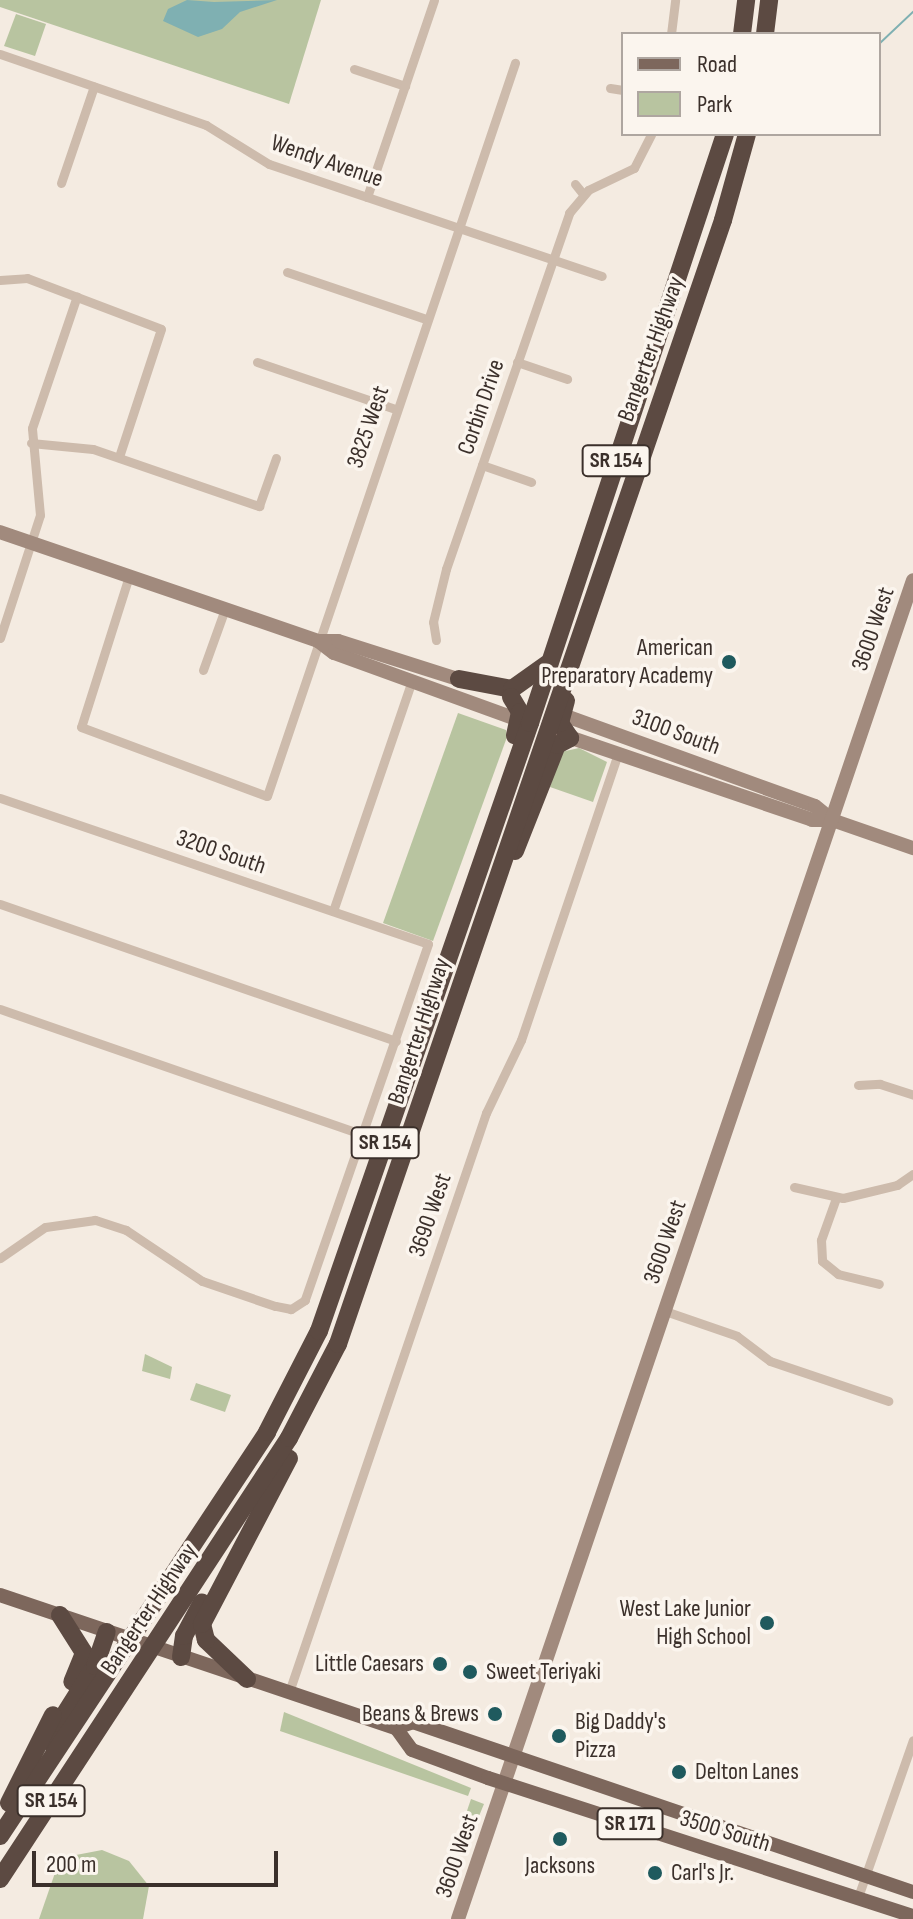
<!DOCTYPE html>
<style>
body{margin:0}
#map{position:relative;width:913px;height:1919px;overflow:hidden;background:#f4ebe1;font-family:"Sofia Sans Condensed",sans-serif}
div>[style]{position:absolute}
.green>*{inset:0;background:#b8c4a0}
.water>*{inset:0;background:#7fb0b2}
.stream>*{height:2px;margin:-1px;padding:0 1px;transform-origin:1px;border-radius:1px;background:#7fb0b2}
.street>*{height:9px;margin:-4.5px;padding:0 4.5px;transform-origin:4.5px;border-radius:4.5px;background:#cdbbac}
.secondary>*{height:14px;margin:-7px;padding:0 7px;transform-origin:7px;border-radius:7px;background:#a18a7d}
.primary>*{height:14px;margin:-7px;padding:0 7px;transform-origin:7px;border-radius:7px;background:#7d675c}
.highway>*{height:18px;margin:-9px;padding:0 9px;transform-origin:9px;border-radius:9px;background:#5c4a42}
.dots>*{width:22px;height:22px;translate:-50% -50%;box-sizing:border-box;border:4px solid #fbf5ee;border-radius:50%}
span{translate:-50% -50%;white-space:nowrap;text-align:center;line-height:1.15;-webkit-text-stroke:7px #fbf5ee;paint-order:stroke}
.shield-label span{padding:2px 6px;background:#fbf5ee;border:2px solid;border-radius:6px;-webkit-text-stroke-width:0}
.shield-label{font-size:22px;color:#3b302b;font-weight:700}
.street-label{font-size:24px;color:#3b302b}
.poi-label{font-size:24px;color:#3b302b}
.right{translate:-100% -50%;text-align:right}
.left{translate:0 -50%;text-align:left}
.legend{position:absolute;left:621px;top:32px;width:260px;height:104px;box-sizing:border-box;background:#fbf5ee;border:2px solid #aea6a0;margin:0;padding:10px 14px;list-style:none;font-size:24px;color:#3b302b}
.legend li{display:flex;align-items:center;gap:16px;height:40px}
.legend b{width:40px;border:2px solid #aea6a0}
.scale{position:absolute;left:32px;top:1851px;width:246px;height:36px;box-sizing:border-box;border:4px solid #3b302b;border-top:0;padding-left:10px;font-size:24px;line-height:28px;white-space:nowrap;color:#3b302b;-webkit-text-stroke:6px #fbf5ee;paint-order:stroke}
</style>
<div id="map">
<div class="green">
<i style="clip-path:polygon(0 0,321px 0,289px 104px,0 7px)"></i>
<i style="clip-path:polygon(16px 14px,46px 24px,35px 56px,4px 46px)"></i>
<i style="clip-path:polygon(458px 713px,506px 730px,507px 737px,433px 941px,383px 923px)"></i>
<i style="clip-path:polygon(579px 748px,607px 762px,593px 802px,550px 787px,561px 752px)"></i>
<i style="clip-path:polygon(145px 1354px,172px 1367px,170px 1379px,142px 1371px)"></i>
<i style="clip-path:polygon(196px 1383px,231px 1395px,225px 1412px,190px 1400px)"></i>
<i style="clip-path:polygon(284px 1712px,471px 1788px,468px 1796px,280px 1731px)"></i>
<i style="clip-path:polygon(471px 1799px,484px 1804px,464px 1852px,454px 1849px)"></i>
<i style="clip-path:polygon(102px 1850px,129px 1861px,149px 1886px,143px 1919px,39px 1919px,56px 1870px,76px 1855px)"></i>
</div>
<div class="water">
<i style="clip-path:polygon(187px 0,214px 2px,277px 0,240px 12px,222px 29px,198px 37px,163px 21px,168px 9px)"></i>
</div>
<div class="stream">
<i style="left:879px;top:44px;width:47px;rotate:-43.3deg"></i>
</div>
<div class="street">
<i style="left:671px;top:34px;width:34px;rotate:-83deg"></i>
<i style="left:0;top:54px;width:218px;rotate:19deg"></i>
<i style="left:206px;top:125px;width:74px;rotate:31.8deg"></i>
<i style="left:269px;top:164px;width:351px;rotate:18.6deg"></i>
<i style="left:354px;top:69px;width:54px;rotate:18.4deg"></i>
<i style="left:610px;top:88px;width:13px;rotate:9deg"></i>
<i style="left:61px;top:183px;width:102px;rotate:-71.2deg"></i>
<i style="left:575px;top:184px;width:13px;rotate:51deg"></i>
<i style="left:367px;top:197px;width:208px;rotate:-71.2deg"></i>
<i style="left:287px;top:272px;width:147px;rotate:18.7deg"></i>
<i style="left:0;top:280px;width:27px;rotate:-4deg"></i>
<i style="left:27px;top:278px;width:143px;rotate:20.8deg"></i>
<i style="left:161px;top:329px;width:135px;rotate:108.2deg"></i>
<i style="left:257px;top:362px;width:146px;rotate:18.8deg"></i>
<i style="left:517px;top:362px;width:53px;rotate:18.8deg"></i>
<i style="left:31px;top:443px;width:62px;rotate:5.5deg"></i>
<i style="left:93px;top:449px;width:176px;rotate:19deg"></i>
<i style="left:259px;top:506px;width:51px;rotate:-70.5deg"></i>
<i style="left:482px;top:465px;width:52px;rotate:19.1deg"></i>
<i style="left:129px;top:576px;width:158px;rotate:107.6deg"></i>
<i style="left:81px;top:727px;width:198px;rotate:20.4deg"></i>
<i style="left:267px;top:796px;width:774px;rotate:-71.31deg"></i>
<i style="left:0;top:638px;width:129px;rotate:-72deg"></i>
<i style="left:40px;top:515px;width:87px;rotate:-95.3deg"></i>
<i style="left:32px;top:428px;width:139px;rotate:-71.2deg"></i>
<i style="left:436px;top:640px;width:18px;rotate:-99deg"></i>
<i style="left:433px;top:622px;width:55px;rotate:-76.2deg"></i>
<i style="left:446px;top:569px;width:377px;rotate:-70.9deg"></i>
<i style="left:569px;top:213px;width:30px;rotate:-50deg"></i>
<i style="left:588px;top:190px;width:51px;rotate:-25.6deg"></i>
<i style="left:634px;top:168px;width:38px;rotate:-63deg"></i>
<i style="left:203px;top:670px;width:65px;rotate:-70.2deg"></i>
<i style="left:0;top:798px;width:452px;rotate:18.8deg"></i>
<i style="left:428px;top:944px;width:377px;rotate:109.1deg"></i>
<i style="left:305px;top:1300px;width:17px;rotate:147deg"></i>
<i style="left:291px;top:1309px;width:16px;rotate:-169deg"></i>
<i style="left:275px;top:1306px;width:77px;rotate:-161.1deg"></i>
<i style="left:202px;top:1281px;width:92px;rotate:-146.1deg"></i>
<i style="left:126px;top:1230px;width:33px;rotate:-162deg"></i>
<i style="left:95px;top:1220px;width:50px;rotate:172deg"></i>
<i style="left:45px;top:1227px;width:55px;rotate:145.4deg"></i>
<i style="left:0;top:904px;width:419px;rotate:19.1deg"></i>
<i style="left:333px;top:911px;width:241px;rotate:-71.1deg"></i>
<i style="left:0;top:1009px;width:385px;rotate:19.1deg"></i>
<i style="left:858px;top:1085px;width:22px;rotate:-3deg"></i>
<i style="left:880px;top:1084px;width:35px;rotate:18deg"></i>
<i style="left:794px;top:1187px;width:50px;rotate:12.7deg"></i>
<i style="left:843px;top:1198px;width:56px;rotate:-13.5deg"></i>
<i style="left:897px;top:1185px;width:19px;rotate:-35deg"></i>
<i style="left:836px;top:1198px;width:45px;rotate:109.7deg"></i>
<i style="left:821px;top:1240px;width:21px;rotate:87deg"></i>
<i style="left:822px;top:1261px;width:21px;rotate:39deg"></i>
<i style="left:838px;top:1274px;width:42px;rotate:13.7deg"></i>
<i style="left:665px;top:1311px;width:76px;rotate:19.1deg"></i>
<i style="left:737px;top:1336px;width:41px;rotate:37.1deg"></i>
<i style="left:770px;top:1361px;width:125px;rotate:18.7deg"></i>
<i style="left:289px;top:1692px;width:612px;rotate:-71.21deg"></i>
<i style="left:486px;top:1113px;width:81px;rotate:-64.4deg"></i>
<i style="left:521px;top:1040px;width:302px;rotate:-71.3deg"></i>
<i style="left:858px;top:1897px;width:166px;rotate:-70.7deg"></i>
</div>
<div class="secondary">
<i style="left:0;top:532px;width:336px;rotate:18.9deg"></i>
<i style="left:318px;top:641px;width:20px;rotate:37deg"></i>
<i style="left:334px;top:653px;width:203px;rotate:19.9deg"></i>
<i style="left:318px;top:641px;width:20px"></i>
<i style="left:338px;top:641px;width:135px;rotate:17.6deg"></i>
<i style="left:555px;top:712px;width:276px;rotate:19.9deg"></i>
<i style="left:815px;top:806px;width:22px;rotate:39deg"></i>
<i style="left:560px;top:734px;width:266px;rotate:18.8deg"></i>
<i style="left:812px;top:820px;width:20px"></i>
<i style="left:832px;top:820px;width:86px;rotate:19.1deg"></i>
<i style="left:458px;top:1919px;width:1414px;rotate:-71.23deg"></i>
</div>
<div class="primary">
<i style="left:0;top:1595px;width:418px;rotate:18.6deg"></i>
<i style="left:396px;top:1728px;width:27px;rotate:54deg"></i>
<i style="left:412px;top:1750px;width:81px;rotate:20.2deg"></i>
<i style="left:488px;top:1778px;width:447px;rotate:18deg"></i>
<i style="left:396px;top:1728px;width:18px;rotate:-19deg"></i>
<i style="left:413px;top:1722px;width:528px;rotate:18.78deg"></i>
</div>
<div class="highway">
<i style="left:742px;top:34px;width:34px;rotate:-83deg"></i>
<i style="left:765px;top:34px;width:34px;rotate:-83deg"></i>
<i style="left:459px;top:679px;width:54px;rotate:10.7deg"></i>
<i style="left:512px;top:689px;width:43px;rotate:-35.5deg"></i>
<i style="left:511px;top:697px;width:17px;rotate:59deg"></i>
<i style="left:520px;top:712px;width:24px;rotate:102deg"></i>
<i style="left:515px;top:851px;width:114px;rotate:-68.4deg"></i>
<i style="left:557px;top:745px;width:15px;rotate:-28deg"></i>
<i style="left:570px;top:738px;width:18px;rotate:-124deg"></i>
<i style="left:560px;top:723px;width:23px;rotate:-75deg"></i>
<i style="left:60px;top:1615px;width:45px;rotate:57.7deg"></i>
<i style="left:84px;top:1653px;width:31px;rotate:112deg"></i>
<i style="left:181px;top:1657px;width:21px;rotate:-82deg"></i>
<i style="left:184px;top:1636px;width:38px;rotate:-62deg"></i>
<i style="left:247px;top:1679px;width:57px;rotate:-136.4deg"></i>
<i style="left:206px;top:1640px;width:16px;rotate:-104deg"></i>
<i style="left:202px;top:1624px;width:187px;rotate:-62.3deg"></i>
<i style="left:54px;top:1747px;width:25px;rotate:-78deg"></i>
<i style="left:59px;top:1723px;width:67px;rotate:-57.7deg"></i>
<i style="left:95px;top:1666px;width:36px;rotate:-71deg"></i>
<i style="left:9px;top:1803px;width:98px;rotate:-63.4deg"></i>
<i style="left:0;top:1836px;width:484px;rotate:-56.5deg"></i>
<i style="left:267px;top:1432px;width:114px;rotate:-62.8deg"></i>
<i style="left:319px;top:1331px;width:644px;rotate:-70.86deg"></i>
<i style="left:530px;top:723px;width:620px;rotate:-71.68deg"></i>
<i style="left:0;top:1879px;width:527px;rotate:-56.76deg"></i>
<i style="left:289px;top:1438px;width:106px;rotate:-62.5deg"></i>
<i style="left:338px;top:1344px;width:1188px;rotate:-71.09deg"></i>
<i style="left:723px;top:220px;width:89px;rotate:-74.4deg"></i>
</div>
<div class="dots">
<i style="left:729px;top:662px;background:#1f5a5e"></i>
<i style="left:767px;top:1623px;background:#1f5a5e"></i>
<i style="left:440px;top:1664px;background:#1f5a5e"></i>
<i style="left:470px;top:1672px;background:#1f5a5e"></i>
<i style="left:495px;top:1714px;background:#1f5a5e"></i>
<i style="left:559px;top:1736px;background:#1f5a5e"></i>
<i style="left:679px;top:1772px;background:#1f5a5e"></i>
<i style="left:560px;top:1839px;background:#1f5a5e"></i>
<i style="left:655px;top:1873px;background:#1f5a5e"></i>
</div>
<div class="shield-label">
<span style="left:616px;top:461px">SR 154</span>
<span style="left:385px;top:1143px">SR 154</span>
<span style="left:51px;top:1801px">SR 154</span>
<span style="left:630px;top:1824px">SR 171</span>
</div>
<div class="street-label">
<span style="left:327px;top:161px;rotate:19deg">Wendy Avenue</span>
<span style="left:651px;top:349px;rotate:-70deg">Bangerter Highway</span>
<span style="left:481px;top:407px;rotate:-71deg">Corbin Drive</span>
<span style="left:368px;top:427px;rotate:-71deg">3825 West</span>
<span style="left:873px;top:629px;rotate:-71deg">3600 West</span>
<span style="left:676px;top:732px;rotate:20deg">3100 South</span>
<span style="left:221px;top:852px;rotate:19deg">3200 South</span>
<span style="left:419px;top:1031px;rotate:-72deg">Bangerter Highway</span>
<span style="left:430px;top:1215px;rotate:-71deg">3690 West</span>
<span style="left:665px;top:1242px;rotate:-71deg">3600 West</span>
<span style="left:149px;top:1609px;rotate:-56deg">Bangerter Highway</span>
<span style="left:725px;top:1831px;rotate:17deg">3500 South</span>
<span style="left:457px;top:1856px;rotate:-71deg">3600 West</span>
</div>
<div class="poi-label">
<span class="right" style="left:713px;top:662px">American<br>Preparatory Academy</span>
<span class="right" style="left:751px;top:1623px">West Lake Junior<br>High School</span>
<span class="right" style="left:424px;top:1664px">Little Caesars</span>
<span class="left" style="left:486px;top:1672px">Sweet Teriyaki</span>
<span class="right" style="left:479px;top:1714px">Beans &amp; Brews</span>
<span class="left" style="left:575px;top:1736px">Big Daddy's<br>Pizza</span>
<span class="left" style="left:695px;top:1772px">Delton Lanes</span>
<span style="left:560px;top:1866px">Jacksons</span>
<span class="left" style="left:671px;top:1873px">Carl's Jr.</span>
</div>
<ul class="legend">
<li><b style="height:10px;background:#7d675c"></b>Road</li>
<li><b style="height:22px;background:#b8c4a0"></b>Park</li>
</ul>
<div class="scale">200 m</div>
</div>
